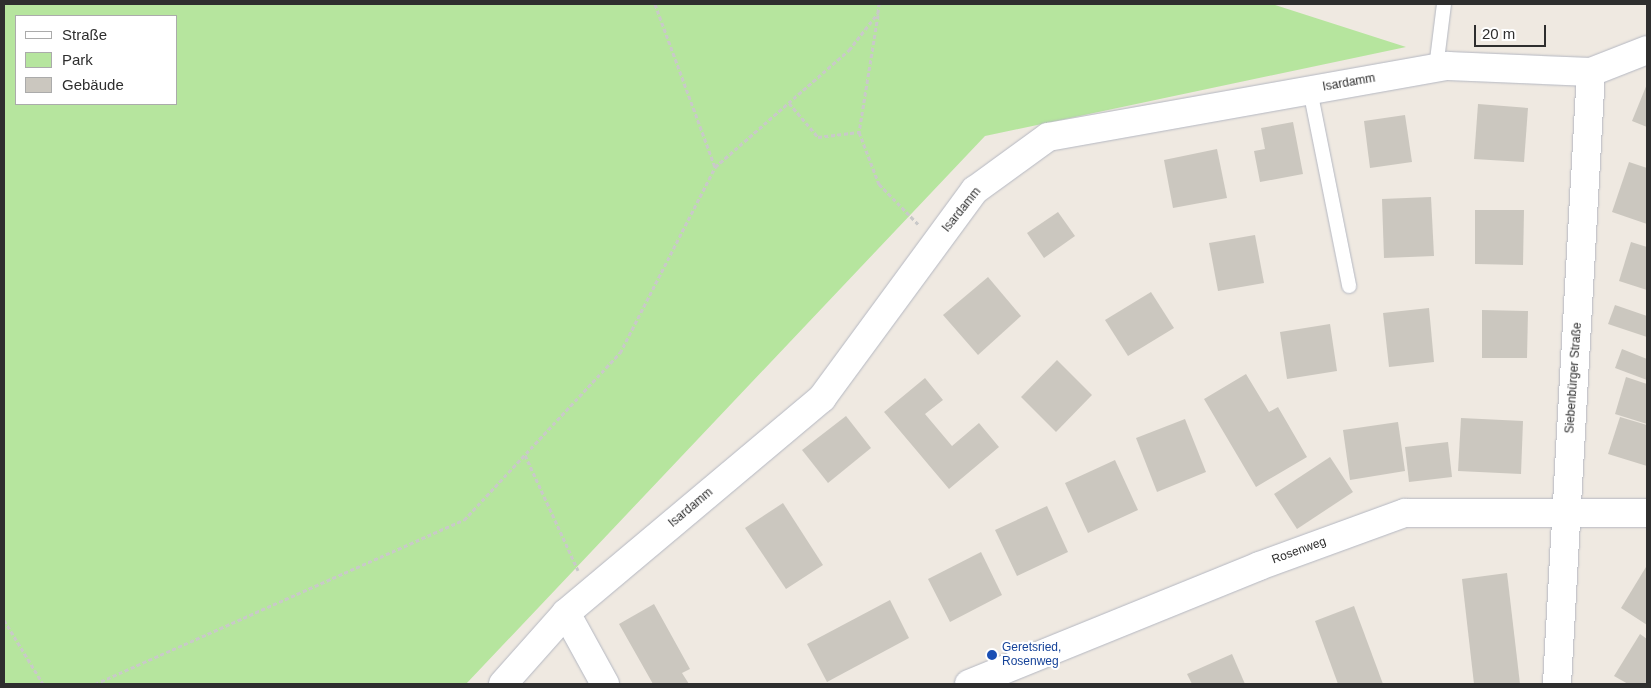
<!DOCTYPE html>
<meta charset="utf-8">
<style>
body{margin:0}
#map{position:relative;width:1651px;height:688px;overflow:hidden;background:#efe9e1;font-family:Helvetica,sans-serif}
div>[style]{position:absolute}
.green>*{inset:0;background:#b6e59e}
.building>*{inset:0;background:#cbc7bf}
.path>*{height:3px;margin-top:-1.5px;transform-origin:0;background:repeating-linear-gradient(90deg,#c9c9c9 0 4px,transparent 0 6.5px)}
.roads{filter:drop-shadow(0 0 1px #b4b7c1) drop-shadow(0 0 1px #b4b7c1)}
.service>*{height:14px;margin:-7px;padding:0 7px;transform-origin:7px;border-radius:7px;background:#fff}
.minor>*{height:28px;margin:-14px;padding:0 14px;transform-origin:14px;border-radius:14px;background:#fff}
.dots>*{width:14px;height:14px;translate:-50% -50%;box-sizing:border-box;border:2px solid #fff;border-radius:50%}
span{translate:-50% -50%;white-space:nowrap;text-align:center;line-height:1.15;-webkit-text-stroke:4px #fff;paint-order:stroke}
.street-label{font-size:12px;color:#2e2e2e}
.transit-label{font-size:12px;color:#164399}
.left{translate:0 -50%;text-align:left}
.frame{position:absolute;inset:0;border:5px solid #2e2e2e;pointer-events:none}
.legend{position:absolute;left:15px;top:15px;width:162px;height:90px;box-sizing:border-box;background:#fff;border:1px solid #ababab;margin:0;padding:6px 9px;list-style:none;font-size:15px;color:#2e2e2e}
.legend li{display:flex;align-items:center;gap:10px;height:25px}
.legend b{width:25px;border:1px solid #ababab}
.scale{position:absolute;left:1474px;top:25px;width:72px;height:22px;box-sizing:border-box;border:2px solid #2e2e2e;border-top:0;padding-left:6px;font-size:15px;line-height:18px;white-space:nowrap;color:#2e2e2e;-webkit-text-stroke:4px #fff;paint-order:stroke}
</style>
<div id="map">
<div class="green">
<i style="clip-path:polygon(evenodd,4px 4px,1272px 4px,1406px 47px,985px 136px,466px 684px,4px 684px,4px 4px,16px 16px,176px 16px,176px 104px,16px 104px,16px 16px)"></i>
</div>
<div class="building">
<i style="clip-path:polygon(1647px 84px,1647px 127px,1632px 121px)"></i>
<i style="clip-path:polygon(1478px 104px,1528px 108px,1524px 162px,1474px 159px)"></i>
<i style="clip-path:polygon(1405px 115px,1412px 162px,1370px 168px,1364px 121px)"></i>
<i style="clip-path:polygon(1293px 122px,1303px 174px,1260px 182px,1254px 151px,1265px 149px,1261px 128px)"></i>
<i style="clip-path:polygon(1217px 149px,1227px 198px,1173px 208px,1164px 160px)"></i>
<i style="clip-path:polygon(1629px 162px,1647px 168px,1647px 224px,1612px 212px)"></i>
<i style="clip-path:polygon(1431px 197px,1434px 256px,1384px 258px,1382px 199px)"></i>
<i style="clip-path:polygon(1475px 210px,1524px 210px,1523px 265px,1475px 264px)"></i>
<i style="clip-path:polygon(1058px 212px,1075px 236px,1044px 258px,1027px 233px)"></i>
<i style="clip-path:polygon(1255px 235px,1264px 283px,1218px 291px,1209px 243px)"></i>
<i style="clip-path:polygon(1631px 242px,1647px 247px,1647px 290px,1619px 281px)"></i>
<i style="clip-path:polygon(988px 277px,1021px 316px,978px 355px,943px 315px)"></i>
<i style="clip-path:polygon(1151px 292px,1174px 328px,1128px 356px,1105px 320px)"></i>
<i style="clip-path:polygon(1615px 305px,1647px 316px,1647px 337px,1608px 324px)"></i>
<i style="clip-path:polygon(1429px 308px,1434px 362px,1389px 367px,1383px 313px)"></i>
<i style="clip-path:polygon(1482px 310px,1528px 311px,1527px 358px,1482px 358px)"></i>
<i style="clip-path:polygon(1330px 324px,1337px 371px,1287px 379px,1280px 332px)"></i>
<i style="clip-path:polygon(1622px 349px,1647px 359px,1647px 380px,1615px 368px)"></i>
<i style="clip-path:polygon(1057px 360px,1092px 395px,1056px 432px,1021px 397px)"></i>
<i style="clip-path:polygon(1246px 374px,1269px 412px,1278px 407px,1307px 457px,1256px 487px,1204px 399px)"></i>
<i style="clip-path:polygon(1626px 377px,1647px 384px,1647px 424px,1615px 414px)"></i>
<i style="clip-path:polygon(925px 378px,943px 400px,925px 414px,952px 446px,979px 423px,999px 447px,949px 489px,884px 412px)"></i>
<i style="clip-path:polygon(846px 416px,871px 448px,828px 483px,802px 450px)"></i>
<i style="clip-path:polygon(1620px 417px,1647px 425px,1647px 466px,1608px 454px)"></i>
<i style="clip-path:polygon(1461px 418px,1523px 421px,1521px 474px,1458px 471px)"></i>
<i style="clip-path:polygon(1185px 419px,1206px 472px,1157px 492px,1136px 438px)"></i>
<i style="clip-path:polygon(1398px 422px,1405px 471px,1350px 480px,1343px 430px)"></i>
<i style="clip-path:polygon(1448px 442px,1452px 477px,1409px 482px,1405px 447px)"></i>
<i style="clip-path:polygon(1330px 457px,1353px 492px,1297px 529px,1274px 494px)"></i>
<i style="clip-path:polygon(1115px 460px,1138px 510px,1088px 533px,1065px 483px)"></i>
<i style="clip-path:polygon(783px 503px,823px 565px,786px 589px,745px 528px)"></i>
<i style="clip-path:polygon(1047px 506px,1068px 552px,1017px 576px,995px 530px)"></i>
<i style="clip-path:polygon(981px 552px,1002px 595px,950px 622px,928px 579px)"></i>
<i style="clip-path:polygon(1646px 567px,1647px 567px,1647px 625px,1621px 608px)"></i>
<i style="clip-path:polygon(1507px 573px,1520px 684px,1474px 684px,1462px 579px)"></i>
<i style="clip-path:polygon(890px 600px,909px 638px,827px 682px,807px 644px)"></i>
<i style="clip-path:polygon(654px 604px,690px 669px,682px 673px,689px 684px,653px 684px,619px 624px)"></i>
<i style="clip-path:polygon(1354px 606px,1383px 684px,1338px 684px,1327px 654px,1315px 621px)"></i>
<i style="clip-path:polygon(1640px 634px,1647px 639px,1647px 684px,1628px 684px,1614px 676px)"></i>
<i style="clip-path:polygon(1232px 654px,1245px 684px,1192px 684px,1187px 674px)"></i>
</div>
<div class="path">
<i style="left:655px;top:4px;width:174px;rotate:69.8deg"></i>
<i style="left:878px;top:15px;width:119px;rotate:99.2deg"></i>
<i style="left:859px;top:132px;width:56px;rotate:69deg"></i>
<i style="left:879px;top:184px;width:56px;rotate:45.7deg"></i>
<i style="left:789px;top:103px;width:45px;rotate:49.5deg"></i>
<i style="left:818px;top:137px;width:41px;rotate:-7deg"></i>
<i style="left:525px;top:455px;width:127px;rotate:65.3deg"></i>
<i style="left:4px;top:620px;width:75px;rotate:58.6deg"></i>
<i style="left:95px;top:684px;width:404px;rotate:-24deg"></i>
<i style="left:464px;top:520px;width:229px;rotate:-47deg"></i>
<i style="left:620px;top:353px;width:209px;rotate:-62.9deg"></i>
<i style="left:715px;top:167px;width:178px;rotate:-41.1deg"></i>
<i style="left:849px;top:50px;width:47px;rotate:-51.9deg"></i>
<i style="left:878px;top:13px;width:9px;rotate:-84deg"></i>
</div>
<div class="roads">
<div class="service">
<i style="left:1436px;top:68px;width:64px;rotate:-82.9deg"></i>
<i style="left:1310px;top:90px;width:200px;rotate:78.7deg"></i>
</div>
<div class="minor">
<i style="left:566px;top:613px;width:81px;rotate:61.2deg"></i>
<i style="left:503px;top:684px;width:95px;rotate:-48.4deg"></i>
<i style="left:566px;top:613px;width:334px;rotate:-40deg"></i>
<i style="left:822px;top:398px;width:258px;rotate:-53.7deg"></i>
<i style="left:975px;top:190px;width:90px;rotate:-36deg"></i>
<i style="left:1048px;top:137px;width:406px;rotate:-10.1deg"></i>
<i style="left:1448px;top:66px;width:143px;rotate:2.4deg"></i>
<i style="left:1591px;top:72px;width:60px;rotate:-21.4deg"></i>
<i style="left:969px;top:684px;width:313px;rotate:-22.1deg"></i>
<i style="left:1259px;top:566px;width:155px;rotate:-20deg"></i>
<i style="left:1405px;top:513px;width:242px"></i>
<i style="left:1557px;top:684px;width:613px;rotate:-86.82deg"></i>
</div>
</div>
<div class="dots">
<i style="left:992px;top:655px;background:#1a4fb4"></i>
</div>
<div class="street-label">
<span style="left:1349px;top:83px;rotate:-10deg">Isardamm</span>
<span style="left:962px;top:210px;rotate:-51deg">Isardamm</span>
<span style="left:1574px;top:378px;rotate:-86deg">Siebenbürger Straße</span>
<span style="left:691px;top:508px;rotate:-40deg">Isardamm</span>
<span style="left:1299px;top:551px;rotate:-20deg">Rosenweg</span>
</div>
<div class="transit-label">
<span class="left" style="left:1002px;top:655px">Geretsried,<br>Rosenweg</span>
</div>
<div class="frame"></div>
<ul class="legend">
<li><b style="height:6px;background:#fff"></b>Straße</li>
<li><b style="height:14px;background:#b6e59e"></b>Park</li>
<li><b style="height:14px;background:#cbc7bf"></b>Gebäude</li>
</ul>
<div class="scale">20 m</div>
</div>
